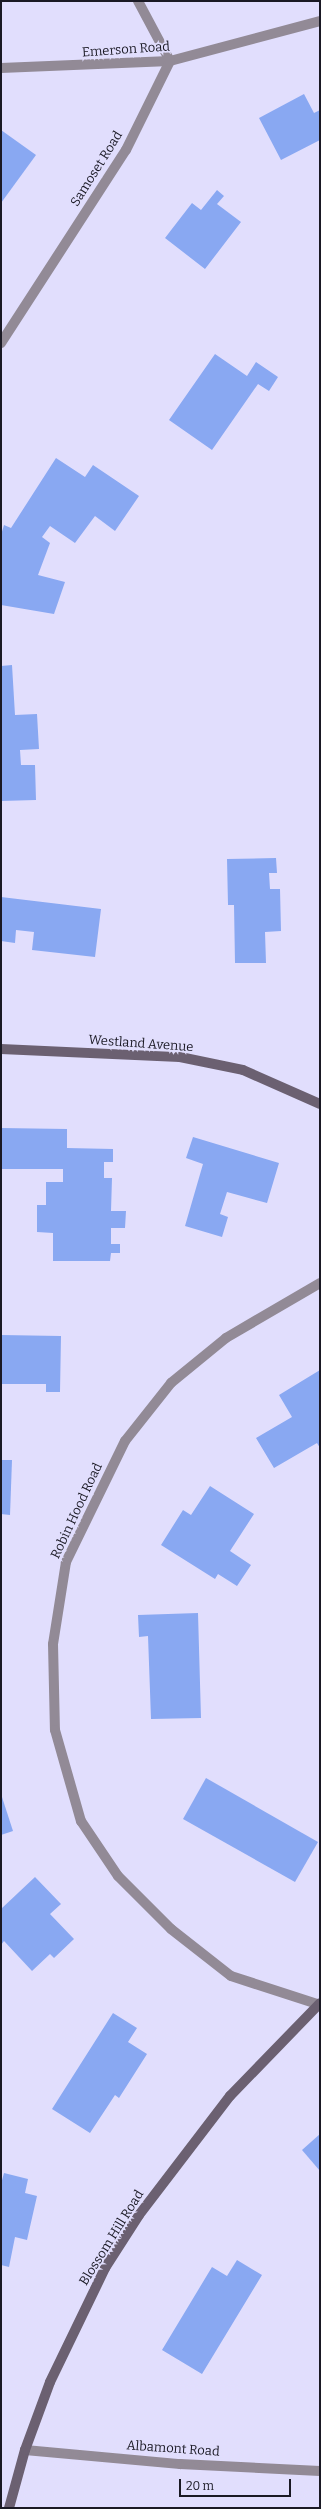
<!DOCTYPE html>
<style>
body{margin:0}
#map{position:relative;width:321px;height:2509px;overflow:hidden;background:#e1defd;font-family:Bitter,serif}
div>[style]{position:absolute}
.building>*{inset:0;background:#89a8f2}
.street>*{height:10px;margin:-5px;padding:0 5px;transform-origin:5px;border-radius:5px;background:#928a96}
.secondary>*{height:10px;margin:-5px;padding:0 5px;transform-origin:5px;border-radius:5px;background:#6b6071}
span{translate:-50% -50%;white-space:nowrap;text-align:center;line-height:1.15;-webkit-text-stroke:3.5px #e1defd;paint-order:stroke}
.street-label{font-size:13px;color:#1a1924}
.frame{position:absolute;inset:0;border:2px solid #1a1924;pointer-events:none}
.scale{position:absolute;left:179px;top:2479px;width:112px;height:18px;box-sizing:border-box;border:2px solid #1a1924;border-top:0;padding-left:5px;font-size:12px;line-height:14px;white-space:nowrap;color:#1a1924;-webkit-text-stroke:3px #e1defd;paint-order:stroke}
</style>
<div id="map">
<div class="building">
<i style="clip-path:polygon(304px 94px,314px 113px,320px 110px,320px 140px,281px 160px,259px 118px)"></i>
<i style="clip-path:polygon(1px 130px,36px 155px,1px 203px)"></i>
<i style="clip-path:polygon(217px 190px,224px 196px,217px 204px,241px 222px,205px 269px,165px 238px,192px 203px,201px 210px)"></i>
<i style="clip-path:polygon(215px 354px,247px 376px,256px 362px,278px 377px,269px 391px,258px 384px,212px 450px,169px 420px)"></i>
<i style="clip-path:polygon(56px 458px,85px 477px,93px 465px,139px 496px,115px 531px,95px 516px,75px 543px,50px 526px,42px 537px,50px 543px,38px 575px,65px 582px,54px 614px,1px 605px,1px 535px,4px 525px,11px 528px)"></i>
<i style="clip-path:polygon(12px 665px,15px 715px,37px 714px,39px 749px,20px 750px,21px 765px,35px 765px,36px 800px,1px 801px,1px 666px)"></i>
<i style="clip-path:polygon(276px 858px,277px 873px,269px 873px,270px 889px,280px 889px,281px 931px,265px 932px,266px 963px,235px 963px,234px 905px,228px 905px,227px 859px)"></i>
<i style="clip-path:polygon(1px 897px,101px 909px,95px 957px,32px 950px,34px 932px,16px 930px,15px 943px,1px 941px)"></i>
<i style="clip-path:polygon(1px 1128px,67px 1129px,67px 1148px,113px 1149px,113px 1162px,104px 1162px,104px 1178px,112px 1178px,111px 1211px,126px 1211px,125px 1228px,111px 1228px,111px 1244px,120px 1244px,120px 1253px,111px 1253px,110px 1261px,53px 1261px,53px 1233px,37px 1232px,37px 1205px,46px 1205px,46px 1182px,63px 1182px,63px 1169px,1px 1169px)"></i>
<i style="clip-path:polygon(193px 1137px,279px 1163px,267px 1203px,227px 1192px,220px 1214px,228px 1217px,222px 1237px,185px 1226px,203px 1164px,186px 1158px)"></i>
<i style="clip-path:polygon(1px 1335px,61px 1336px,60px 1392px,46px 1392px,46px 1384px,1px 1384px)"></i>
<i style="clip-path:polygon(320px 1370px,320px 1448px,317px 1443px,274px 1468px,256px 1438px,292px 1417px,279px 1395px)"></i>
<i style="clip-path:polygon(1px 1460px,12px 1460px,10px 1515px,1px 1514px)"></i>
<i style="clip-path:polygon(210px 1486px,254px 1514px,230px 1551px,251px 1565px,237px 1586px,218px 1574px,215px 1579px,161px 1545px,183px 1510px,191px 1515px)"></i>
<i style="clip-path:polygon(198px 1613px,201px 1718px,151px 1719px,148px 1636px,139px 1637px,138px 1615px)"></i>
<i style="clip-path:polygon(206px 1778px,318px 1842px,295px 1882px,183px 1819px)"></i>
<i style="clip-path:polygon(1px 1794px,13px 1831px,1px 1835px)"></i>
<i style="clip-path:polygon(35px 1877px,61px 1904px,50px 1914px,74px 1939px,54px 1958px,50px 1954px,32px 1971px,4px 1941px,1px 1945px,1px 1909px)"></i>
<i style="clip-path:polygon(113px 2013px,137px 2028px,128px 2042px,147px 2054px,119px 2098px,115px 2095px,90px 2133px,52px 2109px)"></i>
<i style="clip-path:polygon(320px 2134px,320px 2171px,302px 2150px)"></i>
<i style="clip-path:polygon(4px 2173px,28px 2179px,25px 2193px,37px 2196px,27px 2240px,15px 2237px,9px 2267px,1px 2265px,1px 2184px)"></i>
<i style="clip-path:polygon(237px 2260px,262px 2275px,202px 2374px,162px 2350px,212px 2267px,227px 2276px)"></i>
</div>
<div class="street">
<i style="left:1px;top:68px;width:169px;rotate:-2.4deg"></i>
<i style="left:170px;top:61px;width:155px;rotate:-14.9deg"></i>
<i style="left:1px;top:343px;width:230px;rotate:-57.1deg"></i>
<i style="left:126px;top:150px;width:99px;rotate:-63.7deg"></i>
<i style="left:170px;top:61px;width:68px;rotate:-118.1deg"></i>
<i style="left:320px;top:1283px;width:109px;rotate:149.7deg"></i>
<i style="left:226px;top:1338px;width:71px;rotate:140.7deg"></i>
<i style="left:171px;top:1383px;width:74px;rotate:128.4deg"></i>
<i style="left:125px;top:1441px;width:135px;rotate:116deg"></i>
<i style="left:66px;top:1562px;width:83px;rotate:99deg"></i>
<i style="left:53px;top:1644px;width:86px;rotate:88.7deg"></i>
<i style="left:55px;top:1730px;width:95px;rotate:74.1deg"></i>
<i style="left:81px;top:1821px;width:66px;rotate:56.1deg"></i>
<i style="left:118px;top:1876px;width:75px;rotate:45deg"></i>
<i style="left:171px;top:1929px;width:76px;rotate:38.1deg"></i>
<i style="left:231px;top:1976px;width:94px;rotate:18deg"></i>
<i style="left:25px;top:2450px;width:156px;rotate:5.2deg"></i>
<i style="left:180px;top:2464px;width:140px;rotate:2.9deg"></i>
</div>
<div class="secondary">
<i style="left:1px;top:1049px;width:179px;rotate:2.6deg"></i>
<i style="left:180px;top:1057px;width:64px;rotate:11.7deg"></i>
<i style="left:243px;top:1070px;width:84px;rotate:23.8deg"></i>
<i style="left:9px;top:2508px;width:60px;rotate:-74.6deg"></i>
<i style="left:25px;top:2450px;width:72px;rotate:-69.8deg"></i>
<i style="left:50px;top:2382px;width:127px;rotate:-64.2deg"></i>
<i style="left:105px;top:2268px;width:63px;rotate:-57.3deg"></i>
<i style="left:139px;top:2215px;width:150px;rotate:-52.6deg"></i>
<i style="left:230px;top:2096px;width:129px;rotate:-45.9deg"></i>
</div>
<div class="street-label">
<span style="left:126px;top:50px;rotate:-4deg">Emerson Road</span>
<span style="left:97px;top:169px;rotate:-58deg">Samoset Road</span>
<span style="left:141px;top:1044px;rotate:4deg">Westland Avenue</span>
<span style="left:77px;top:1511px;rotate:-65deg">Robin Hood Road</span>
<span style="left:112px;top:2238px;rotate:-58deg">Blossom Hill Road</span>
<span style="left:173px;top:2449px;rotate:4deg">Albamont Road</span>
</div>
<div class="frame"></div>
<div class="scale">20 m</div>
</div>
